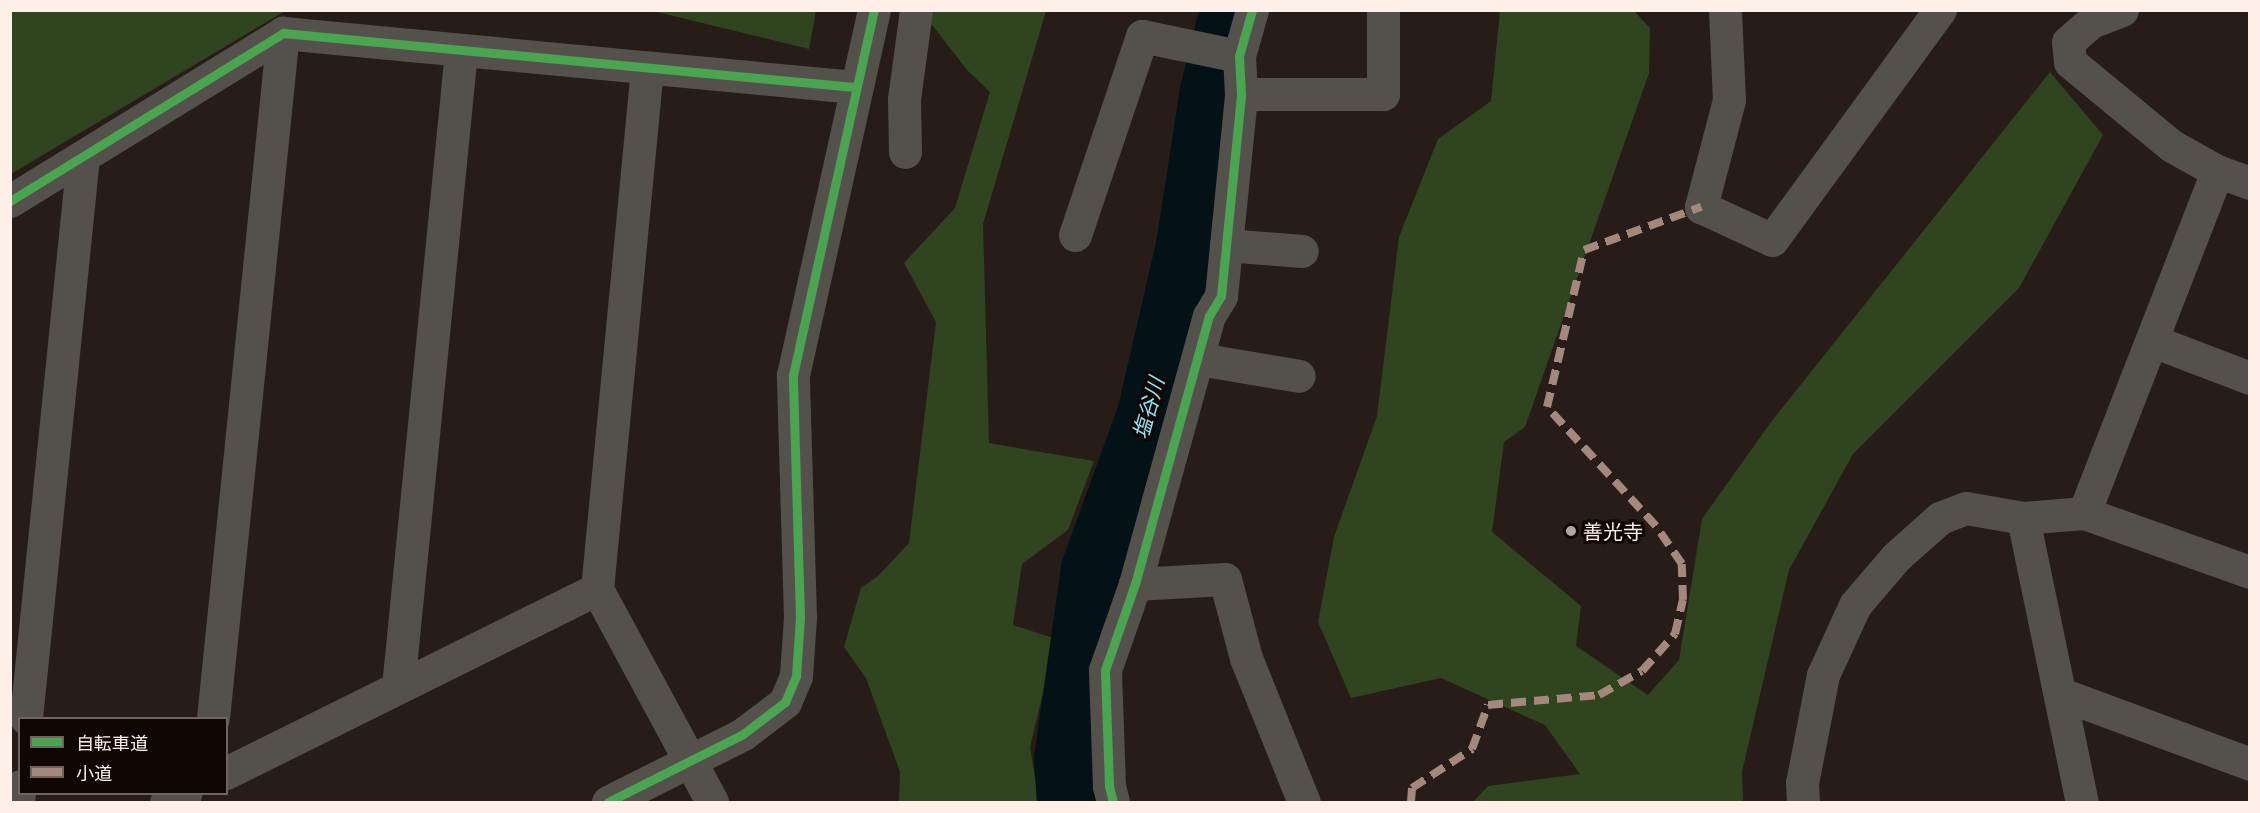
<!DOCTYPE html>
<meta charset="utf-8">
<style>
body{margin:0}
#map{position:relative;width:2260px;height:813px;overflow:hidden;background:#271c17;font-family:Barlow,"Noto Sans JP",sans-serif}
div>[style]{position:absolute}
.green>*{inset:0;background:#304420}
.river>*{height:62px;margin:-31px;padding:0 31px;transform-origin:31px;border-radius:31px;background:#041117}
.minor>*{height:33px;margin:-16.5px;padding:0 16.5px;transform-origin:16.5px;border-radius:16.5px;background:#54514d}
.quiet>*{height:8px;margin-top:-4px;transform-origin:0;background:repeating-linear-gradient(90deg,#a5887d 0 15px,transparent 0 23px)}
.cycleway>*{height:9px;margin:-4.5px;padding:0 4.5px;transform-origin:4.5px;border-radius:4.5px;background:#4ca352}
.dots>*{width:16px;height:16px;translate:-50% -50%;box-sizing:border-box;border:3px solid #100704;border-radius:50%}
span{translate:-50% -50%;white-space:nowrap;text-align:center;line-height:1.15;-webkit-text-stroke:6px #100704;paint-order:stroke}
.poi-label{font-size:20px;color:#ffefe9}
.left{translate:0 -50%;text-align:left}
.water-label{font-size:21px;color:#93e0fb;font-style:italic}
.frame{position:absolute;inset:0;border:12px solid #ffefe9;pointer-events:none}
.legend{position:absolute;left:18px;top:717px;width:210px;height:78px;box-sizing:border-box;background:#100704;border:2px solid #706460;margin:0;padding:8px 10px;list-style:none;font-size:18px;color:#ffefe9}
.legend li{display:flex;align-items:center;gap:12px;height:30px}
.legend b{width:30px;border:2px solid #706460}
</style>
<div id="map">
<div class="green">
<i style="clip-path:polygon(11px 10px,285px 10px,285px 11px,11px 174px)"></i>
<i style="clip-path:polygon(653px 11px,816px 11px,809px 49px)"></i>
<i style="clip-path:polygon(926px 11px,1046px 11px,983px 224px,989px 443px,1094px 461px,1068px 530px,1022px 564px,1013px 625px,1056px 639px,1030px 747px,1039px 802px,899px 802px,900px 772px,866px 678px,844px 647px,861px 588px,878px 576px,909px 543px,936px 322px,904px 263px,955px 208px,990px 92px,967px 70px,926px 17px)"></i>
<i style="clip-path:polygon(1500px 11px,1634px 11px,1650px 28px,1649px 73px,1525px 427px,1504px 442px,1492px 532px,1581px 606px,1576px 646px,1648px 695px,1679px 660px,1702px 519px,1771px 422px,2050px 72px,2103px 135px,2019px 288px,1853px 454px,1789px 570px,1742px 772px,1743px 802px,1473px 802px,1488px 786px,1580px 774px,1545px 725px,1441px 678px,1351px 698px,1318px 622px,1334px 537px,1377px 416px,1399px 237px,1438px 139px,1491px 101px)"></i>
</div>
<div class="river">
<i style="left:1068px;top:802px;width:43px;rotate:-94deg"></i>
<i style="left:1065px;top:759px;width:192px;rotate:-81.9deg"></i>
<i style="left:1092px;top:569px;width:164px;rotate:-70deg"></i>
<i style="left:1148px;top:415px;width:173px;rotate:-77deg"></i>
<i style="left:1187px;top:246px;width:157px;rotate:-81.2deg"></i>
<i style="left:1211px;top:91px;width:83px;rotate:-76.1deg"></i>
</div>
<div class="minor">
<i style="left:1725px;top:10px;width:90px;rotate:87.5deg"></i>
<i style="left:1729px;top:100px;width:111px;rotate:104.7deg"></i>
<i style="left:1701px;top:207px;width:78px;rotate:24.9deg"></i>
<i style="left:1772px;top:240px;width:285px;rotate:-53.9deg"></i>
<i style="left:2122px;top:10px;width:33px;rotate:159deg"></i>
<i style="left:2091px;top:22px;width:30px;rotate:139deg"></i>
<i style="left:2068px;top:42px;width:20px;rotate:84deg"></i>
<i style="left:2070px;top:62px;width:132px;rotate:39.5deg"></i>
<i style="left:2172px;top:146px;width:51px;rotate:29.1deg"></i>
<i style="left:2217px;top:171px;width:35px;rotate:20deg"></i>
<i style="left:647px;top:68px;width:523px;rotate:95.48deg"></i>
<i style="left:597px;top:589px;width:242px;rotate:61.6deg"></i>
<i style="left:1241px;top:94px;width:142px"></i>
<i style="left:1383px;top:94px;width:84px;rotate:-90deg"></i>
<i style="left:905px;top:152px;width:53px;rotate:-91.1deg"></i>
<i style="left:904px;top:99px;width:90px;rotate:-82.3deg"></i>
<i style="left:10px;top:201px;width:321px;rotate:-31.6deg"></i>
<i style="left:283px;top:33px;width:574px;rotate:5.4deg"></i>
<i style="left:1075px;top:235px;width:210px;rotate:-71.4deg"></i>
<i style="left:1142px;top:36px;width:99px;rotate:11.7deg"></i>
<i style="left:1226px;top:245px;width:76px;rotate:4.5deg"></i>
<i style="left:2153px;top:341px;width:104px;rotate:20.9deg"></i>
<i style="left:1199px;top:359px;width:101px;rotate:9.6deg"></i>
<i style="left:2084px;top:513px;width:367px;rotate:-68.7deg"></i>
<i style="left:2023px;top:518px;width:290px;rotate:78.3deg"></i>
<i style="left:1135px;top:584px;width:90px;rotate:-3.2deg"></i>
<i style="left:1225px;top:579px;width:82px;rotate:75.1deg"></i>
<i style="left:1246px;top:658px;width:155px;rotate:68.1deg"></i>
<i style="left:398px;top:687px;width:639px;rotate:-84.34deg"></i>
<i style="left:2061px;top:694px;width:202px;rotate:20.3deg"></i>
<i style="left:26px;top:718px;width:564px;rotate:-84.2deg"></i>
<i style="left:213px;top:718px;width:689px;rotate:-84.17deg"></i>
<i style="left:226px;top:773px;width:414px;rotate:-26.4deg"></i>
<i style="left:18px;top:802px;width:16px;rotate:-83deg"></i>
<i style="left:166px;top:802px;width:21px;rotate:-23deg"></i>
<i style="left:608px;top:802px;width:151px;rotate:-26.7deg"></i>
<i style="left:743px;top:734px;width:53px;rotate:-37.3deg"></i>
<i style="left:785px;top:702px;width:28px;rotate:-67deg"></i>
<i style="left:796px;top:676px;width:59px;rotate:-86.1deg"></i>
<i style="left:800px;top:617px;width:242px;rotate:-91.7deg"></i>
<i style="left:793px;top:375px;width:374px;rotate:-77.5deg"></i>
<i style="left:1113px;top:802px;width:16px;rotate:-104deg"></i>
<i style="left:1109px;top:786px;width:116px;rotate:-92deg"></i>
<i style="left:1105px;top:670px;width:91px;rotate:-70.8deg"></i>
<i style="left:1135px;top:584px;width:278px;rotate:-74.6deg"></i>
<i style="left:1209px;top:316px;width:23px;rotate:-59deg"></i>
<i style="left:1221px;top:296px;width:203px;rotate:-84.3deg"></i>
<i style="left:1241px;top:94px;width:38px;rotate:-93deg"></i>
<i style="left:1239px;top:56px;width:48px;rotate:-74.2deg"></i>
<i style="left:1803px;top:802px;width:19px;rotate:-93deg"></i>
<i style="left:1802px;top:783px;width:110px;rotate:-79deg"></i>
<i style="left:1823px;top:675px;width:77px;rotate:-65.4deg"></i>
<i style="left:1855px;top:605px;width:63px;rotate:-49.5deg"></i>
<i style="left:1896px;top:557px;width:59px;rotate:-41.6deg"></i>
<i style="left:1940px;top:518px;width:28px;rotate:-21deg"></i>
<i style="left:1966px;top:508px;width:58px;rotate:10deg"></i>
<i style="left:2023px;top:518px;width:61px;rotate:-4.7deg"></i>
<i style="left:2084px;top:513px;width:176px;rotate:19.6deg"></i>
</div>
<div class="quiet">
<i style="left:1411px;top:802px;width:14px;rotate:-86deg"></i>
<i style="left:1412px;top:788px;width:72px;rotate:-33deg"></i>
<i style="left:1472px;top:749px;width:47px;rotate:-70deg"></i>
<i style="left:1488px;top:705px;width:111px;rotate:-5.1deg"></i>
<i style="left:1599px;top:695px;width:49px;rotate:-29.2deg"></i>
<i style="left:1642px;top:671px;width:50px;rotate:-48.3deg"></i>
<i style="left:1675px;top:634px;width:35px;rotate:-77deg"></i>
<i style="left:1683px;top:600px;width:36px;rotate:-92deg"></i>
<i style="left:1682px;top:564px;width:46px;rotate:-124.4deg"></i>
<i style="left:1656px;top:526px;width:161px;rotate:-132.5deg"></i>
<i style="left:1547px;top:407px;width:161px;rotate:-76.7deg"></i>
<i style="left:1584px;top:250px;width:125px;rotate:-20.2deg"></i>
</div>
<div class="cycleway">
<i style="left:10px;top:201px;width:321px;rotate:-31.6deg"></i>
<i style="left:283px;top:33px;width:574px;rotate:5.4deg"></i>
<i style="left:608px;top:802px;width:151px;rotate:-26.7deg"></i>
<i style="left:743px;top:734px;width:53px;rotate:-37.3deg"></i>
<i style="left:785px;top:702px;width:28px;rotate:-67deg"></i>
<i style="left:796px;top:676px;width:59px;rotate:-86.1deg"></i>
<i style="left:800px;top:617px;width:242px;rotate:-91.7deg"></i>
<i style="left:793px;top:375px;width:374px;rotate:-77.5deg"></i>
<i style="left:1113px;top:802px;width:16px;rotate:-104deg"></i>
<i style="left:1109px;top:786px;width:116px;rotate:-92deg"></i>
<i style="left:1105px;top:670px;width:91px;rotate:-70.8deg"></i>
<i style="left:1135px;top:584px;width:278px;rotate:-74.6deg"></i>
<i style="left:1209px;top:316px;width:23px;rotate:-59deg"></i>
<i style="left:1221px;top:296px;width:203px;rotate:-84.3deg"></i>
<i style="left:1241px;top:94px;width:38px;rotate:-93deg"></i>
<i style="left:1239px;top:56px;width:48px;rotate:-74.2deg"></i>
</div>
<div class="dots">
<i style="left:1571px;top:531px;background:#b3a5a0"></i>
</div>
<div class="poi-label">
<span class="left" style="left:1583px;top:531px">善光寺</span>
</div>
<div class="water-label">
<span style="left:1148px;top:408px;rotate:-74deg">塩谷川</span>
</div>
<div class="frame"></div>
<ul class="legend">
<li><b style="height:8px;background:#4ca352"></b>自転車道</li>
<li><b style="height:8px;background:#a5887d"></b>小道</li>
</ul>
</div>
